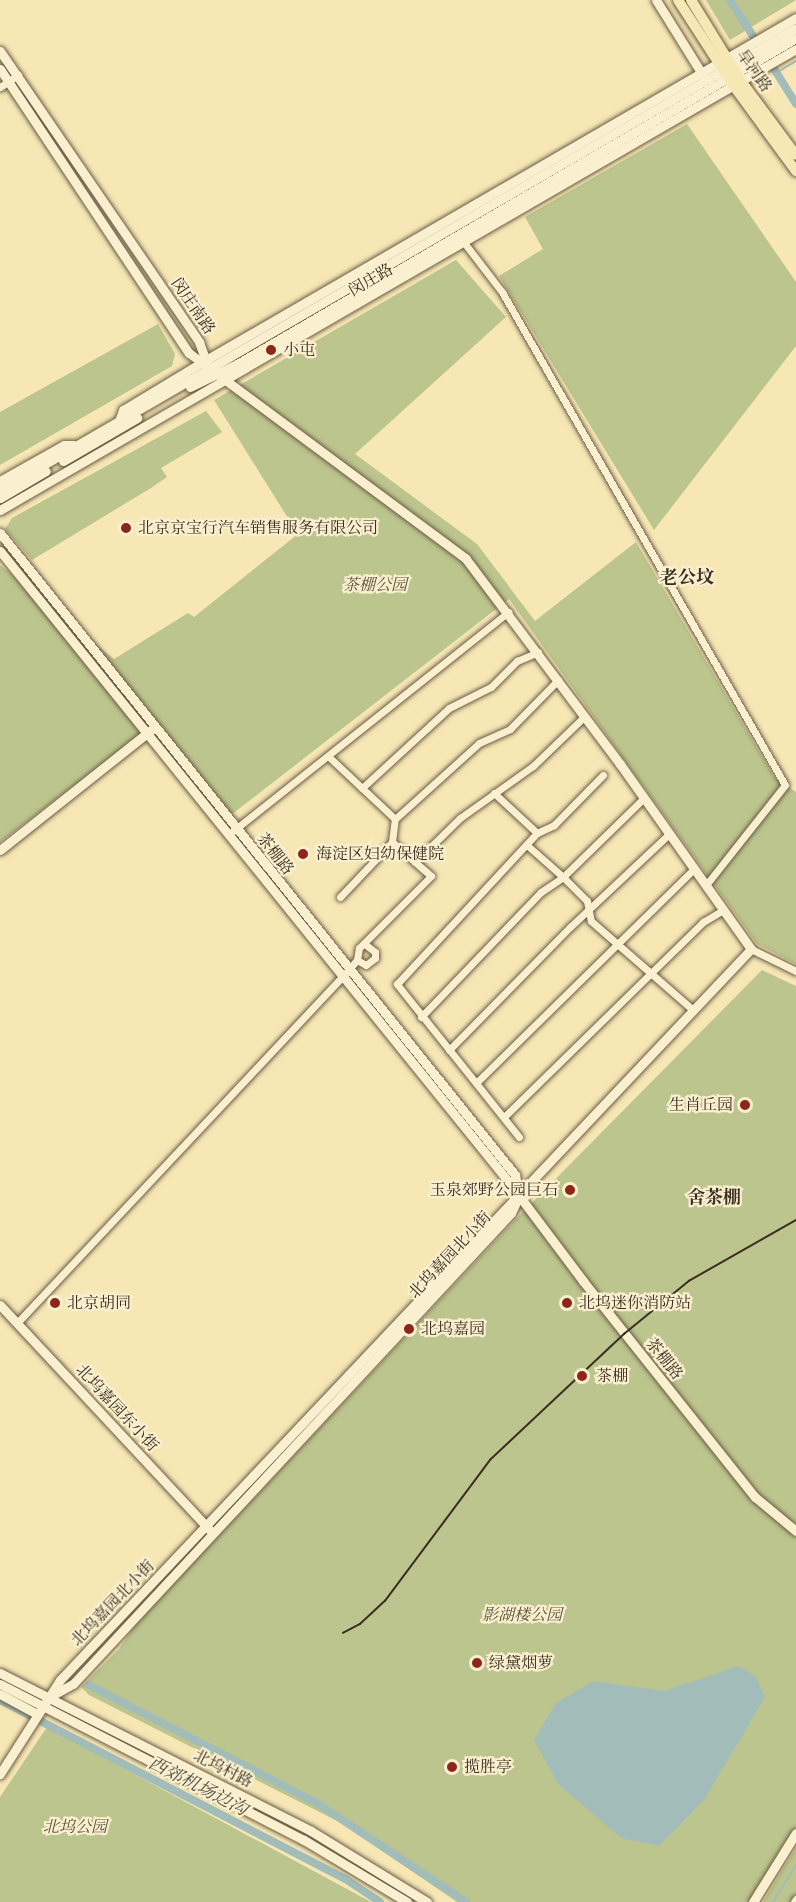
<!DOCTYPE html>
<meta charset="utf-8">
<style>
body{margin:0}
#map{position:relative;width:796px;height:1902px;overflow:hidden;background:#f7e7b5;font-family:Alegreya,"Noto Serif SC",serif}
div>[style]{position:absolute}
.green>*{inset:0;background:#bcc58d}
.water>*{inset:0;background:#a2bdb9}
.stream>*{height:2px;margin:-1px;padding:0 1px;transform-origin:1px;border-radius:1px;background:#a2bdb9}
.canal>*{height:8px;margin:-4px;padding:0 4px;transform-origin:4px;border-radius:4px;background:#a2bdb9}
.roads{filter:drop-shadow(0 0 2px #6a5c45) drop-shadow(0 0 2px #6a5c45)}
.street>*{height:7px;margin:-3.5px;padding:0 3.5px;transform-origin:3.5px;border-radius:3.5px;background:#faefcf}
.secondary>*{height:9px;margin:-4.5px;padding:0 4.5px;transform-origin:4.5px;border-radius:4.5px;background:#faefcf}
.primary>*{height:10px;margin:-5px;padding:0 5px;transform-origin:5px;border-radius:5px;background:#f7e7b5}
.tram>*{height:1.5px;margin:-0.75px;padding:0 0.75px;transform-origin:0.75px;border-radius:0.75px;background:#3b2e20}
.dots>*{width:16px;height:16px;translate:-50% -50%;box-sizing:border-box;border:3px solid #faefcf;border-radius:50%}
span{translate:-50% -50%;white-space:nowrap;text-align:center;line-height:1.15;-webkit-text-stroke:4.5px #faefcf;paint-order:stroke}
.street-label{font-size:16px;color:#3b2e20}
.poi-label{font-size:16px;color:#3b2e20}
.left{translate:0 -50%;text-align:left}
.right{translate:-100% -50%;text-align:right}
.park-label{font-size:16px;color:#5b543b;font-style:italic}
.neighbourhood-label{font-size:18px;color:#3b2e20;font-weight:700}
.water-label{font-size:18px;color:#555246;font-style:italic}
</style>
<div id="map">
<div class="green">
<i style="clip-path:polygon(706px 0,796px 0,730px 40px)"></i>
<i style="clip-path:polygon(687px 124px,796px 282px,796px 346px,654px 530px,499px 276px,543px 249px,525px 217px)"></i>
<i style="clip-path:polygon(456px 260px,506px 317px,355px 454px,477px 544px,535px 621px,636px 542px,774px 777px,796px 792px,796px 964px,757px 944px,509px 599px,231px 815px,156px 723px,0 842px,0 565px,114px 659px,188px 613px,194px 617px,298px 534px,214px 400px)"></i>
<i style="clip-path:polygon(158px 324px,175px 354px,172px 366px,0 465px,0 412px)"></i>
<i style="clip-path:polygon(206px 411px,222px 432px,161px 468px,167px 477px,151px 488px,32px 560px,5px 529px,12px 518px)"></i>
<i style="clip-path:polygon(762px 970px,796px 986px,796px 1828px,749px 1902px,457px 1902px,341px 1823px,89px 1695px,81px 1687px,119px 1649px,136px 1624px,515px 1220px)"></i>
<i style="clip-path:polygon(47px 1727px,371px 1902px,0 1902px,0 1797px)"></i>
<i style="clip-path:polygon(796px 1848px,796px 1902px,763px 1902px,783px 1869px)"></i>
</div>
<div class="water">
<i style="clip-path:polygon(739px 1666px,756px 1677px,765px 1697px,704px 1800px,659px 1846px,621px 1838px,558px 1784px,534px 1740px,556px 1703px,594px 1681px,664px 1691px)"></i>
</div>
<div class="stream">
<i style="left:776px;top:73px;width:23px;rotate:-31deg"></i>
<i style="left:773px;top:1902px;width:44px;rotate:-58.1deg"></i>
</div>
<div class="canal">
<i style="left:730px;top:0;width:52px;rotate:57.5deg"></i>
<i style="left:768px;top:59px;width:53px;rotate:58.1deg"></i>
<i style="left:89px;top:1685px;width:257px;rotate:27.4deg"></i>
<i style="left:317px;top:1803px;width:179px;rotate:33.6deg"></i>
<i style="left:0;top:1700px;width:387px;rotate:27.4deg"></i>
<i style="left:344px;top:1878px;width:43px;rotate:33.7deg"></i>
</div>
<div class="roads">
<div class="street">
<i style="left:0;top:87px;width:22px;rotate:-34deg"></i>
<i style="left:462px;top:240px;width:66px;rotate:52.4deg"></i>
<i style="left:502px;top:292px;width:568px;rotate:60.14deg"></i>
<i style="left:785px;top:785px;width:127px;rotate:128.3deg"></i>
<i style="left:328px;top:756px;width:47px;rotate:43.3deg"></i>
<i style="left:362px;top:788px;width:118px;rotate:-42.6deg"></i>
<i style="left:449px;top:708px;width:47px;rotate:-26.6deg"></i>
<i style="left:491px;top:687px;width:37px;rotate:-45deg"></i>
<i style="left:517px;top:661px;width:23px;rotate:-23deg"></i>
<i style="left:362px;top:788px;width:45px;rotate:43.2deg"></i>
<i style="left:494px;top:793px;width:59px;rotate:42.9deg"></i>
<i style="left:233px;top:831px;width:352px;rotate:-38.5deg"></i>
<i style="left:392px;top:842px;width:30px;rotate:41deg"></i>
<i style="left:415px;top:862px;width:63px;rotate:-44.4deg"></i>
<i style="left:460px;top:818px;width:90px;rotate:-35.5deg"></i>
<i style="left:533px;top:766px;width:72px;rotate:-43.9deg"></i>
<i style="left:528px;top:846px;width:47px;rotate:41.5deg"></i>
<i style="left:563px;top:877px;width:113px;rotate:-44.3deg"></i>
<i style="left:340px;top:897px;width:76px;rotate:-46.6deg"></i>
<i style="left:392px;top:842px;width:23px;rotate:-83deg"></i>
<i style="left:395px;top:819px;width:113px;rotate:-42.1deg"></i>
<i style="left:479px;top:743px;width:34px;rotate:-24deg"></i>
<i style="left:510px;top:729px;width:69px;rotate:-45.6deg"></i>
<i style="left:751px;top:949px;width:50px;rotate:26.1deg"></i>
<i style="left:357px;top:960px;width:10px;rotate:29deg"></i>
<i style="left:366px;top:965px;width:11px;rotate:-38deg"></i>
<i style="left:375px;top:958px;width:6px;rotate:-90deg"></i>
<i style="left:375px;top:952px;width:11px;rotate:-142deg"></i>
<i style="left:421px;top:1017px;width:173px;rotate:-46.2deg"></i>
<i style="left:541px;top:892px;width:27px;rotate:-34deg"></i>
<i style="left:563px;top:877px;width:34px;rotate:45deg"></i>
<i style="left:587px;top:901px;width:20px;rotate:79deg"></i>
<i style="left:591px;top:921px;width:135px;rotate:41.1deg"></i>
<i style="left:449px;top:1050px;width:173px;rotate:-45.5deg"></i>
<i style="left:570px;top:927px;width:136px;rotate:-43.2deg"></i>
<i style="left:476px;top:1083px;width:305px;rotate:-44.5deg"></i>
<i style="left:504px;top:1117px;width:279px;rotate:-44.4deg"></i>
<i style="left:703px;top:922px;width:23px;rotate:-31deg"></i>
<i style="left:519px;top:1137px;width:196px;rotate:-128.6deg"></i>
<i style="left:397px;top:984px;width:206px;rotate:-47.2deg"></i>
<i style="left:537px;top:833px;width:19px;rotate:-25deg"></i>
<i style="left:554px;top:825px;width:70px;rotate:-45.6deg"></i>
<i style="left:17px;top:1323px;width:476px;rotate:-46.8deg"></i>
<i style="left:343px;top:976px;width:21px;rotate:-49deg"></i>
<i style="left:357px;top:960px;width:12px;rotate:-81deg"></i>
<i style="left:359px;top:948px;width:102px;rotate:-45deg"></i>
<i style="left:431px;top:876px;width:21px;rotate:-139deg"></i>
<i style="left:794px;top:1902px;width:4px;rotate:-56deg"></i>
</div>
<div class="secondary">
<i style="left:656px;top:0;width:91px;rotate:58.1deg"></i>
<i style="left:0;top:51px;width:353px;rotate:55.6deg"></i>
<i style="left:199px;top:342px;width:23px;rotate:70deg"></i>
<i style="left:0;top:69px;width:341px;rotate:56.4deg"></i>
<i style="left:189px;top:353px;width:345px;rotate:36.6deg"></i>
<i style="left:466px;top:559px;width:256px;rotate:53.1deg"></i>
<i style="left:620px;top:764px;width:227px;rotate:54.7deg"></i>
<i style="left:751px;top:949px;width:1006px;rotate:133.39deg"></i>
<i style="left:60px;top:1680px;width:112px;rotate:122.6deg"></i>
<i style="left:190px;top:387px;width:52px;rotate:-26.1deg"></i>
<i style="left:237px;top:364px;width:647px;rotate:-30.25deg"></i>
<i style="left:120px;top:418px;width:9px;rotate:-69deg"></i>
<i style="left:123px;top:410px;width:97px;rotate:-31.1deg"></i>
<i style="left:206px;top:360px;width:682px;rotate:-30.1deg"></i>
<i style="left:63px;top:461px;width:86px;rotate:-30.2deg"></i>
<i style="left:0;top:481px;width:73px;rotate:-29.4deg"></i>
<i style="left:64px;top:445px;width:9px"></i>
<i style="left:0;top:490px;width:920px;rotate:-30.13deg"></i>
<i style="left:0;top:498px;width:53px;rotate:-30.4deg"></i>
<i style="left:0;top:510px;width:920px;rotate:-30.08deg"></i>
<i style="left:0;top:533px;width:823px;rotate:51.26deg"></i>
<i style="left:515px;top:1175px;width:19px;rotate:78deg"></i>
<i style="left:0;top:551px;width:809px;rotate:51.12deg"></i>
<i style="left:508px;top:1181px;width:125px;rotate:53.1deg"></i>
<i style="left:583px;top:1281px;width:276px;rotate:51.5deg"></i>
<i style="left:755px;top:1497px;width:53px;rotate:39.7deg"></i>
<i style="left:0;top:850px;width:193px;rotate:-38.5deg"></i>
<i style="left:0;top:1305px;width:308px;rotate:47deg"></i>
<i style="left:0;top:1673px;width:349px;rotate:26.9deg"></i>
<i style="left:311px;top:1831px;width:136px;rotate:31.5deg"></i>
<i style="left:0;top:1684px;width:342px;rotate:27.2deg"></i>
<i style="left:304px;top:1840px;width:120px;rotate:31deg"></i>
<i style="left:0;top:1694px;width:42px;rotate:28.4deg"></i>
<i style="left:51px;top:1696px;width:25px;rotate:-29deg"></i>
<i style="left:73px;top:1684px;width:643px;rotate:-47.08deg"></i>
<i style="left:511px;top:1213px;width:17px;rotate:-65deg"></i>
<i style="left:753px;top:1902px;width:81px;rotate:-58.1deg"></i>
</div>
<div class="primary">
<i style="left:678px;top:0;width:101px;rotate:57.1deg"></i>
<i style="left:733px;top:85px;width:107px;rotate:53.8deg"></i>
<i style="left:691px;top:0;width:95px;rotate:58.3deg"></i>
<i style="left:741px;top:81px;width:92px;rotate:53.4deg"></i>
</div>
</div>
<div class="tram">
<i style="left:343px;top:1633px;width:19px;rotate:-28deg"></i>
<i style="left:360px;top:1624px;width:34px;rotate:-43deg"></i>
<i style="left:385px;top:1601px;width:177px;rotate:-53.3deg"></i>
<i style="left:491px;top:1459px;width:183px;rotate:-43.2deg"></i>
<i style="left:624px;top:1334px;width:84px;rotate:-39.2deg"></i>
<i style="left:689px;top:1281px;width:123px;rotate:-29.7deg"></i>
</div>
<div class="dots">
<i style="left:271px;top:350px;background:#8f2418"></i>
<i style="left:126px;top:528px;background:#8f2418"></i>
<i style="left:303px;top:854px;background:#8f2418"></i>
<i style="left:745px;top:1105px;background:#8f2418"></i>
<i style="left:570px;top:1190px;background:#8f2418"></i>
<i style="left:55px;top:1303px;background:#8f2418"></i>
<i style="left:567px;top:1303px;background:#8f2418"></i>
<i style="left:409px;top:1329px;background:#8f2418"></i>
<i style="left:582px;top:1376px;background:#8f2418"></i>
<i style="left:477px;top:1663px;background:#8f2418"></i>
<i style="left:452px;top:1767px;background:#8f2418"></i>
</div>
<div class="street-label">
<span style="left:754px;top:71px;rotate:55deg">旱河路</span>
<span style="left:371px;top:280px;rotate:-30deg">闵庄路</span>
<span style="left:193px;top:306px;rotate:56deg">闵庄南路</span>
<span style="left:275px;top:854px;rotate:52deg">茶棚路</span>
<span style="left:450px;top:1255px;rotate:-47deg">北坞嘉园北小街</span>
<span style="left:664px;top:1359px;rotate:51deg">茶棚路</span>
<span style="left:117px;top:1408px;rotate:47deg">北坞嘉园东小街</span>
<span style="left:113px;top:1603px;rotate:-46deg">北坞嘉园北小街</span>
<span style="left:223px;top:1769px;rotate:27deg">北坞村路</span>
</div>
<div class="poi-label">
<span class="left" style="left:283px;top:350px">小屯</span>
<span class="left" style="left:138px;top:528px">北京京宝行汽车销售服务有限公司</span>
<span class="left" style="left:316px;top:854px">海淀区妇幼保健院</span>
<span class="right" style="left:733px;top:1105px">生肖丘园</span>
<span class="right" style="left:558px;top:1190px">玉泉郊野公园巨石</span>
<span class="left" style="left:67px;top:1303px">北京胡同</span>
<span class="left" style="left:579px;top:1303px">北坞迷你消防站</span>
<span class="left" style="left:421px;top:1329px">北坞嘉园</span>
<span class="left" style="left:596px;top:1376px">茶棚</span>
<span class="left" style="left:489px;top:1663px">绿黛烟萝</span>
<span class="left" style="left:464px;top:1767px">揽胜亭</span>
</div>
<div class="park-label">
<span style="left:375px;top:585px">茶棚公园</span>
<span style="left:522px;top:1615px">影湖楼公园</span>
<span style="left:75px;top:1827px">北坞公园</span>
</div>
<div class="neighbourhood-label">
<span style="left:687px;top:577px">老公坟</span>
<span style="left:714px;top:1197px">舍茶棚</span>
</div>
<div class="water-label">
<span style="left:198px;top:1786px;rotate:27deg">西郊机场边沟</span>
</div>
</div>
